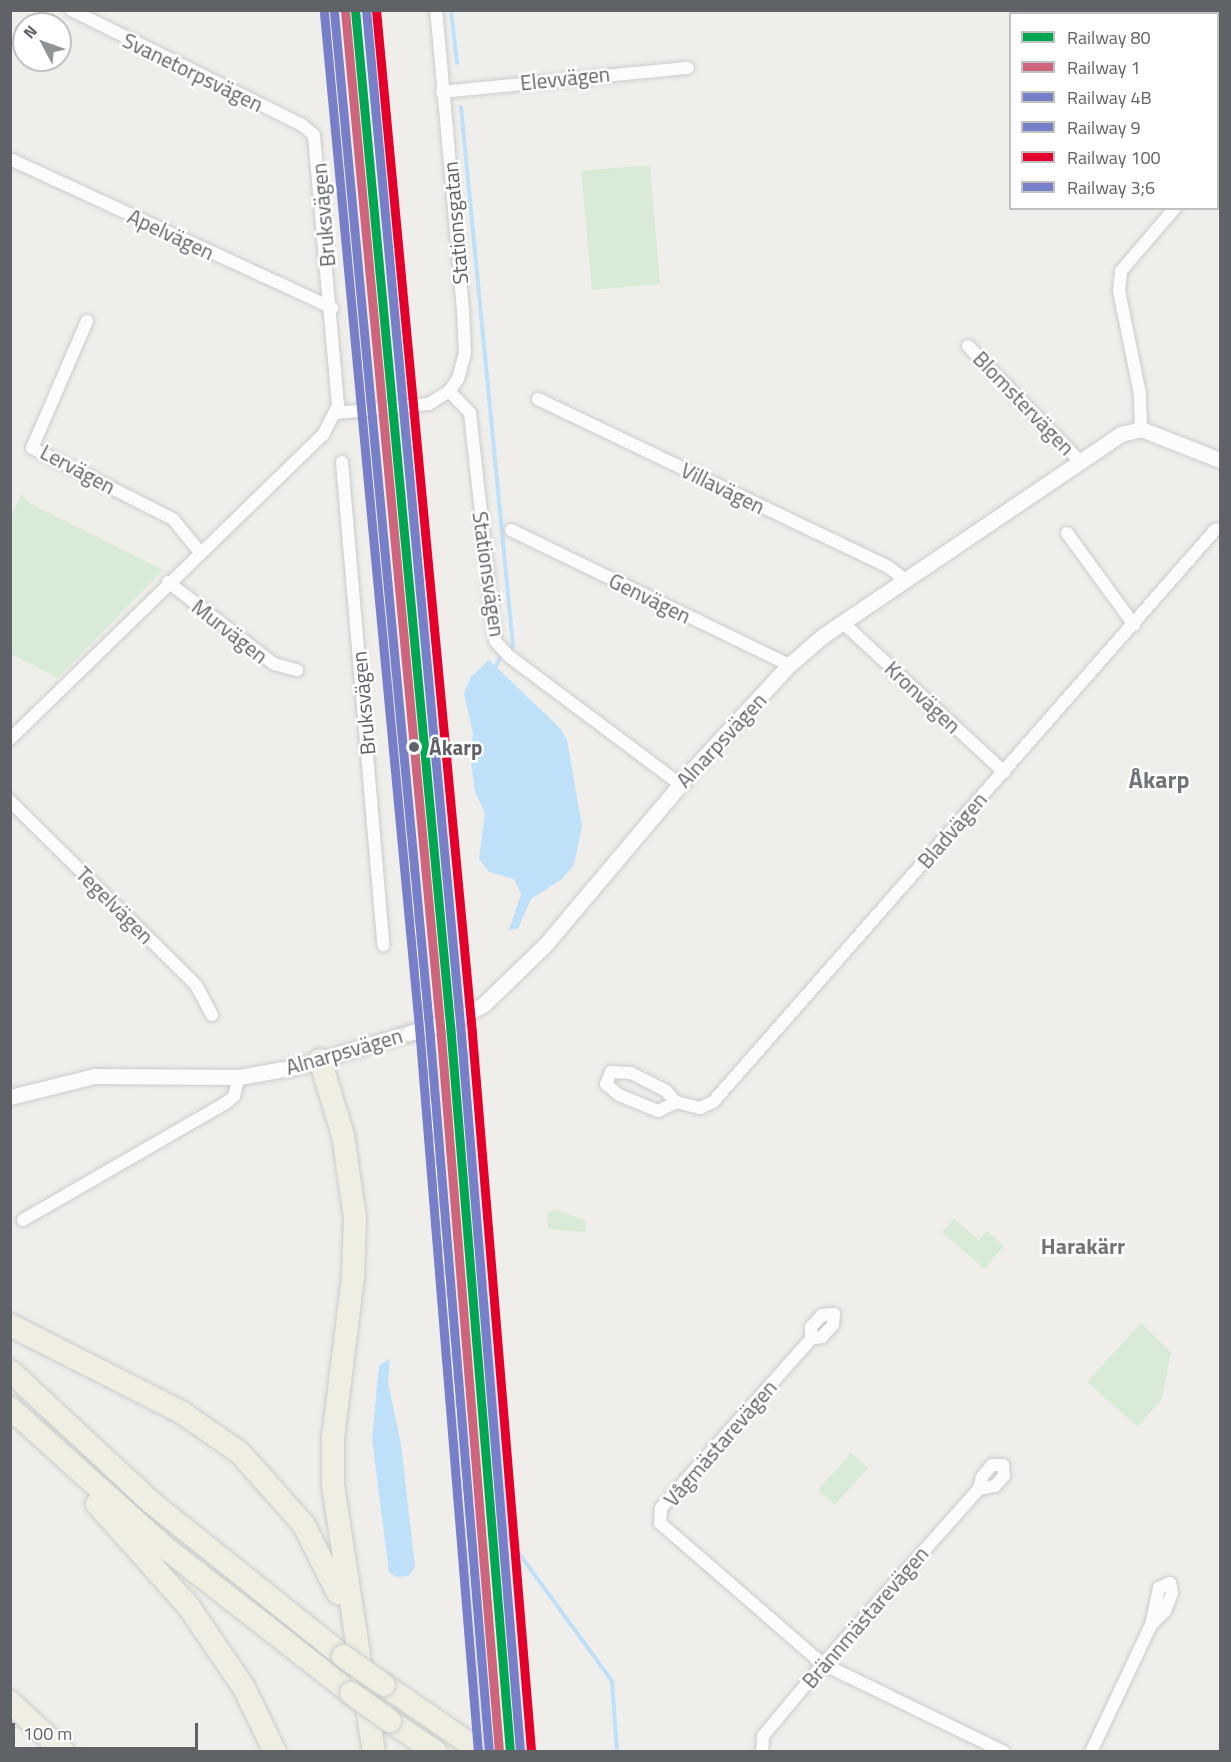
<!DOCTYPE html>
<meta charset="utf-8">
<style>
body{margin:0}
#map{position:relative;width:1231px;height:1762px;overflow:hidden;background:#efeeea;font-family:"Titillium Web",sans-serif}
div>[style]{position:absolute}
.green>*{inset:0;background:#d8ebd6}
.water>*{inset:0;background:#bfe0f9}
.stream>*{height:4px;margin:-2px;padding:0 2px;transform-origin:2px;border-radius:2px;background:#bfe0f9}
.roads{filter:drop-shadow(0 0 2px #cbcccc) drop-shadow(0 0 2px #cbcccc)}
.minor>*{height:12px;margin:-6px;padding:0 6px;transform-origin:6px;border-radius:6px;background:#fdfcfc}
.tertiary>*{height:15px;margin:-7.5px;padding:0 7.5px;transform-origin:7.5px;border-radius:7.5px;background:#fdfcfc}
.motorway>*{height:22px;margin:-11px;padding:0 11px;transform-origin:11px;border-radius:11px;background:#f0ede3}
.rail>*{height:6px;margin-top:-3px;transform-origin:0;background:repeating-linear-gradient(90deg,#fff 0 11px,#e4e4e4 0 22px);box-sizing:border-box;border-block:2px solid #e4e4e4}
.bridges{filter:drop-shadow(0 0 2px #cbcccc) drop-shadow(0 0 2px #cbcccc)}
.tertiary-bridge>*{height:15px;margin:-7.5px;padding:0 7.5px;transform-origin:7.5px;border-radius:7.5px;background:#fdfcfc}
.motorway-bridge>*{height:22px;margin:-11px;padding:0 11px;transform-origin:11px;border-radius:11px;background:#f0ede3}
.rail-1>*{height:9px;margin:-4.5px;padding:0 4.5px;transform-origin:4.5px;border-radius:4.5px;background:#00a651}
.rail-2>*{height:9px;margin:-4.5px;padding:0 4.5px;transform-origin:4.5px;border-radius:4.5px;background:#cf657c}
.rail-3>*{height:9px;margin:-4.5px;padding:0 4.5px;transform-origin:4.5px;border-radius:4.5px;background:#767fc8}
.rail-4>*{height:9px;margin:-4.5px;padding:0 4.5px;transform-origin:4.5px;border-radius:4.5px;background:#767fc8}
.rail-5>*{height:9px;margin:-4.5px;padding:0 4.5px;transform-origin:4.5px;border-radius:4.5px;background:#e4002b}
.rail-6>*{height:9px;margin:-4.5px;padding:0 4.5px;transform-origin:4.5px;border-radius:4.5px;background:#767fc8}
.dots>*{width:16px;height:16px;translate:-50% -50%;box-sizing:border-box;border:3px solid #fff;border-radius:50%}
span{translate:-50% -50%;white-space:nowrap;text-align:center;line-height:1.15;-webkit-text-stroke:5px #fff;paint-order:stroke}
.street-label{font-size:21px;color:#5f6368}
.stop-label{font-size:21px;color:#5f6368;font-weight:700}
.left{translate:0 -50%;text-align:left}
.neighbourhood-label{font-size:22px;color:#70757a;font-weight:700}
.quarter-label{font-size:24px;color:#70757a;font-weight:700}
.frame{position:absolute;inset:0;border:12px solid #5f6368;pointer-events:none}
.legend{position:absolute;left:1009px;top:12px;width:210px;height:198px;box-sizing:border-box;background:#fff;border:2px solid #bfc1c3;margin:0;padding:8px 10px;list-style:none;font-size:18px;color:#5f6368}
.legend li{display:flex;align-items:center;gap:12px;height:30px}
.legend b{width:30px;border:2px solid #bfc1c3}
.north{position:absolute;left:12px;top:12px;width:60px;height:60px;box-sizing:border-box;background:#fff;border:2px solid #bfc1c3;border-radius:50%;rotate:311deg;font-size:16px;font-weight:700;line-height:24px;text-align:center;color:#5f6368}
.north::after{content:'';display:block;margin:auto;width:21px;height:27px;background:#919496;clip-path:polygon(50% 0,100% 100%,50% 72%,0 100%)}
.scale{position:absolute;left:12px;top:1723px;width:186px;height:27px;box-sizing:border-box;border:3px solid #5f6368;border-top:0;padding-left:8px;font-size:18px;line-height:21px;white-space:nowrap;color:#5f6368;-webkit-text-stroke:4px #fff;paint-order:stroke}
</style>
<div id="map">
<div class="green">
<i style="clip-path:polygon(650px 165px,660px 284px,592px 290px,581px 171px)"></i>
<i style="clip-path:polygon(22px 494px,32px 505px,163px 570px,58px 678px,11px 654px,11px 517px)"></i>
<i style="clip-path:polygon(557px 1210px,585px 1220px,586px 1232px,548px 1229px,547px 1212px)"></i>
<i style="clip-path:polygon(954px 1219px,979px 1240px,987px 1231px,1004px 1246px,984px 1269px,942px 1232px)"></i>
<i style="clip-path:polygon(1141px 1323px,1171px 1352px,1162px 1399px,1138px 1427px,1087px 1382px)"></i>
<i style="clip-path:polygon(851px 1453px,868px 1468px,835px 1505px,818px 1490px)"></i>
</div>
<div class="water">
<i style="clip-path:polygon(489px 660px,561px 729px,567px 740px,582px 826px,574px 865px,562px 879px,531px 899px,518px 929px,509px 930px,521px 894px,514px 879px,489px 872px,479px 859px,485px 813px,475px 792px,470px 753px,473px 733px,464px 693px,471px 677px)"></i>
<i style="clip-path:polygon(390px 1359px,388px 1383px,401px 1444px,415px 1567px,409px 1576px,396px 1577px,389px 1572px,372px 1440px,379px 1365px)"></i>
</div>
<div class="stream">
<i style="left:451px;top:10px;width:53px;rotate:83.5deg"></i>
<i style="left:461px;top:107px;width:542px;rotate:84.49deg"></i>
<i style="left:513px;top:646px;width:17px;rotate:140deg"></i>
<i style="left:500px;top:657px;width:12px;rotate:114deg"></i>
<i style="left:473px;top:1043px;width:20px;rotate:110deg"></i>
<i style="left:466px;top:1062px;width:477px;rotate:85.1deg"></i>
<i style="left:507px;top:1537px;width:178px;rotate:53.9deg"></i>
<i style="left:612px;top:1681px;width:71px;rotate:86deg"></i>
</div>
<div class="roads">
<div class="minor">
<i style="left:442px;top:92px;width:247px;rotate:-5.6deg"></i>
<i style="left:10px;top:159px;width:355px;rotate:24.8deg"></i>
<i style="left:1218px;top:164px;width:4px;rotate:-56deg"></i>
<i style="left:87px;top:321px;width:138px;rotate:113.4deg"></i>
<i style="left:32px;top:448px;width:158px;rotate:26.7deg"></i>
<i style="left:173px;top:519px;width:41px;rotate:50.9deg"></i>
<i style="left:968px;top:346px;width:161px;rotate:45.8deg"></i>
<i style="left:449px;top:391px;width:30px;rotate:46deg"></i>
<i style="left:470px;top:413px;width:229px;rotate:83.7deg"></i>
<i style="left:495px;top:641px;width:22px;rotate:47deg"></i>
<i style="left:510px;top:657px;width:212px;rotate:36.8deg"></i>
<i style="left:538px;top:399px;width:390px;rotate:25.6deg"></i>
<i style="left:890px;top:568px;width:19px;rotate:39deg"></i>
<i style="left:336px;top:413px;width:93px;rotate:-5.5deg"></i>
<i style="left:429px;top:404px;width:24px;rotate:-33deg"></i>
<i style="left:449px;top:391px;width:15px;rotate:-53deg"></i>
<i style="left:458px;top:379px;width:27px;rotate:-75deg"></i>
<i style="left:465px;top:353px;width:43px;rotate:-92.7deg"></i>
<i style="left:463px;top:310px;width:301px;rotate:-95.1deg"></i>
<i style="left:1141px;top:429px;width:35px;rotate:-92deg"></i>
<i style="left:1140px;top:394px;width:105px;rotate:-101.5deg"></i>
<i style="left:1119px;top:291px;width:20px;rotate:-84deg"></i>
<i style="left:1121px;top:271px;width:83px;rotate:-49.4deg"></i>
<i style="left:342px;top:462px;width:485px;rotate:85.1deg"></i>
<i style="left:511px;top:530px;width:309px;rotate:25.9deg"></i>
<i style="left:1067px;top:533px;width:114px;rotate:53.9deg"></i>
<i style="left:168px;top:582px;width:134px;rotate:37.7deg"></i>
<i style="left:274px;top:664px;width:24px;rotate:15deg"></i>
<i style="left:842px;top:622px;width:221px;rotate:42.8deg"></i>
<i style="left:10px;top:739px;width:436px;rotate:-44.2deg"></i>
<i style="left:323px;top:435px;width:34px;rotate:-63deg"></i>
<i style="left:338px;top:405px;width:271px;rotate:-95.1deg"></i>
<i style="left:314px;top:135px;width:16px;rotate:-140deg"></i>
<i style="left:302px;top:125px;width:258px;rotate:-153.5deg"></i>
<i style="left:10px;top:801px;width:262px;rotate:44.7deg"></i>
<i style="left:196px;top:985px;width:34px;rotate:62deg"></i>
<i style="left:676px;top:1102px;width:20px;rotate:153deg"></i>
<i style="left:658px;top:1111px;width:42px;rotate:-157.7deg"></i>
<i style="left:619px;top:1095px;width:17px;rotate:-140deg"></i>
<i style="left:606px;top:1084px;width:13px;rotate:-67deg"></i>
<i style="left:611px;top:1072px;width:20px;rotate:3deg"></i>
<i style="left:631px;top:1073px;width:39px;rotate:27deg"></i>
<i style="left:666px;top:1091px;width:15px;rotate:48deg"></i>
<i style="left:676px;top:1102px;width:25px;rotate:14deg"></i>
<i style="left:700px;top:1108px;width:14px;rotate:-25deg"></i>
<i style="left:713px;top:1102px;width:762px;rotate:-48.72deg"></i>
<i style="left:23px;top:1220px;width:234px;rotate:-30deg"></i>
<i style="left:226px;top:1103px;width:11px;rotate:-41deg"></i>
<i style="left:234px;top:1096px;width:20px;rotate:-75deg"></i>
<i style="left:811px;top:1339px;width:12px;rotate:-90deg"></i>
<i style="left:811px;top:1327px;width:16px;rotate:-47deg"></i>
<i style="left:822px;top:1315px;width:12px;rotate:-5deg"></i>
<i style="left:834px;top:1314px;width:11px;rotate:95deg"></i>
<i style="left:833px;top:1325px;width:16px;rotate:133deg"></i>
<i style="left:822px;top:1337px;width:11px;rotate:170deg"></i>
<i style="left:811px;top:1339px;width:226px;rotate:131.6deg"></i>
<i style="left:661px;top:1508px;width:15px;rotate:94deg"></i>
<i style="left:660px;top:1523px;width:216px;rotate:40.9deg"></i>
<i style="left:823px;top:1664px;width:201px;rotate:25.9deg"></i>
<i style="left:762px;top:1752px;width:16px;rotate:-86deg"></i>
<i style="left:763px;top:1736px;width:94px;rotate:-50.2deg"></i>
<i style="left:823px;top:1664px;width:234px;rotate:-48.3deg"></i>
<i style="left:979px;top:1489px;width:16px;rotate:-11deg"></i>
<i style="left:995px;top:1486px;width:13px;rotate:-48deg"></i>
<i style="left:1004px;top:1476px;width:11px;rotate:-95deg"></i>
<i style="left:1003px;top:1465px;width:11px;rotate:180deg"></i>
<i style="left:992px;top:1465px;width:16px;rotate:130deg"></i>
<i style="left:982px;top:1477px;width:12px;rotate:104deg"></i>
<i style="left:1091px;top:1752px;width:140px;rotate:-64.7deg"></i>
<i style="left:1151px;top:1625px;width:20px;rotate:-45deg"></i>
<i style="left:1165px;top:1611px;width:19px;rotate:-69deg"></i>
<i style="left:1172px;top:1593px;width:10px;rotate:-101deg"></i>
<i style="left:1170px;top:1583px;width:12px;rotate:156deg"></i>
<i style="left:1159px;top:1588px;width:38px;rotate:102deg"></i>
</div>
<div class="tertiary">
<i style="left:459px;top:1018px;width:29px;rotate:-29deg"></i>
<i style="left:484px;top:1004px;width:85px;rotate:-44deg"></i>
<i style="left:545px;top:945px;width:230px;rotate:-49.9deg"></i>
<i style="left:693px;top:769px;width:142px;rotate:-47.3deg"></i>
<i style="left:789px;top:665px;width:46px;rotate:-40.6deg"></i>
<i style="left:824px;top:635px;width:359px;rotate:-34.1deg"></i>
<i style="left:1121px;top:434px;width:21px;rotate:-14deg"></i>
<i style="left:1141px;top:429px;width:85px;rotate:21.4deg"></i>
<i style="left:10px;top:1097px;width:87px;rotate:-14deg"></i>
<i style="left:94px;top:1076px;width:145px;rotate:0.4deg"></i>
<i style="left:239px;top:1077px;width:57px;rotate:-10.1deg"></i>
<i style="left:295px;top:1067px;width:119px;rotate:-16.6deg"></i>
</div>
<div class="motorway">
<i style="left:320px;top:1060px;width:78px;rotate:73deg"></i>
<i style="left:343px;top:1135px;width:84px;rotate:81.8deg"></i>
<i style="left:355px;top:1218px;width:59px;rotate:91.9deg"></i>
<i style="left:353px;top:1277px;width:161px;rotate:97.1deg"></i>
<i style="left:333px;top:1437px;width:48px;rotate:90deg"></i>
<i style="left:333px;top:1485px;width:270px;rotate:81.3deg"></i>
<i style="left:10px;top:1325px;width:192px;rotate:27deg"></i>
<i style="left:181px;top:1412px;width:72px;rotate:34.8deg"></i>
<i style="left:240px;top:1453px;width:96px;rotate:48.4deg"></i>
<i style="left:304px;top:1525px;width:76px;rotate:63.4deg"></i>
<i style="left:10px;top:1371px;width:194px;rotate:42.9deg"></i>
<i style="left:152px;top:1503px;width:245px;rotate:38.7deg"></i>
<i style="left:10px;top:1408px;width:206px;rotate:42deg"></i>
<i style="left:163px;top:1546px;width:239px;rotate:38deg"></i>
<i style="left:97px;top:1504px;width:138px;rotate:48.2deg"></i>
<i style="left:189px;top:1607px;width:98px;rotate:55.8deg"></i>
<i style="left:244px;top:1688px;width:71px;rotate:64.2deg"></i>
<i style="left:384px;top:1685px;width:119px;rotate:34.4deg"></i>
<i style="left:10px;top:1702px;width:74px;rotate:42.8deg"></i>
<i style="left:390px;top:1721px;width:55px;rotate:34deg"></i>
</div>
</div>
<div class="rail">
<i style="left:387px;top:441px;width:602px;rotate:84.75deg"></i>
<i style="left:442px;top:1040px;width:714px;rotate:85.26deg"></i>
<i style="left:374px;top:442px;width:1315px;rotate:85.11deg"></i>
</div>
<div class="bridges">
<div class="tertiary-bridge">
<i style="left:409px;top:1033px;width:52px;rotate:-16.7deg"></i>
</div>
<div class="motorway-bridge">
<i style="left:343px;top:1656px;width:50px;rotate:35.3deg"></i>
<i style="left:351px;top:1693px;width:48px;rotate:35.7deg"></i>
</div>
</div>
<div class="rail-1">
<i style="left:355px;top:10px;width:1030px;rotate:84.65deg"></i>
<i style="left:451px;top:1036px;width:718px;rotate:85.29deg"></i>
</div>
<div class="rail-2">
<i style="left:345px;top:11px;width:1030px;rotate:84.65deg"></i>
<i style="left:441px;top:1037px;width:717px;rotate:85.36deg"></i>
</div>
<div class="rail-3">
<i style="left:366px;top:10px;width:1029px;rotate:84.7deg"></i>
<i style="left:461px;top:1035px;width:718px;rotate:85.29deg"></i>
</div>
<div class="rail-4">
<i style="left:334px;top:12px;width:1030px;rotate:84.65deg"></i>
<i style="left:430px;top:1038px;width:716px;rotate:85.28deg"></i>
</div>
<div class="rail-5">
<i style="left:376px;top:10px;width:1028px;rotate:84.64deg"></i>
<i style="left:472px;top:1034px;width:718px;rotate:85.29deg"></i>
</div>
<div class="rail-6">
<i style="left:324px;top:13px;width:1030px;rotate:84.65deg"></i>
<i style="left:420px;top:1039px;width:715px;rotate:85.35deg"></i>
</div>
<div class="dots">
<i style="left:414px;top:747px;background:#5f6368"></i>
</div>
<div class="street-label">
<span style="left:193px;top:72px;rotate:26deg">Svanetorpsvägen</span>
<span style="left:565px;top:78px;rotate:-6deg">Elevvägen</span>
<span style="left:323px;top:215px;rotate:-95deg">Bruksvägen</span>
<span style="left:455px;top:223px;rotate:-95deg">Stationsgatan</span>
<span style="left:171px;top:234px;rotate:25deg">Apelvägen</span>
<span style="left:1024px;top:403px;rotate:46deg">Blomstervägen</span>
<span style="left:78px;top:469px;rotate:28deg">Lervägen</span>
<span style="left:723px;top:488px;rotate:26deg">Villavägen</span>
<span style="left:489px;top:574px;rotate:82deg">Stationsvägen</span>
<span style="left:650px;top:598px;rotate:26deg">Genvägen</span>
<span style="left:230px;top:631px;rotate:38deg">Murvägen</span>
<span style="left:923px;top:697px;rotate:43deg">Kronvägen</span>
<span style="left:363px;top:703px;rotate:-95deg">Bruksvägen</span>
<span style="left:721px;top:740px;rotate:-47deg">Alnarpsvägen</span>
<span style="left:952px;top:830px;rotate:-49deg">Bladvägen</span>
<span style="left:115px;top:905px;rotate:45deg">Tegelvägen</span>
<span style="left:344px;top:1051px;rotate:-16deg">Alnarpsvägen</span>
<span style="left:720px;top:1443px;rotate:-49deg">Vågmästarevägen</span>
<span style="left:865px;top:1617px;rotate:-49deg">Brännmästarevägen</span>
</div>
<div class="stop-label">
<span class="left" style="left:429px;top:747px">Åkarp</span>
</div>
<div class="neighbourhood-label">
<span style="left:1083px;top:1247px">Harakärr</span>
</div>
<div class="quarter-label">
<span style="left:1159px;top:780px">Åkarp</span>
</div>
<div class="frame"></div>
<ul class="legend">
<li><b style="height:8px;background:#00a651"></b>Railway 80</li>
<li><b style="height:8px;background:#cf657c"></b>Railway 1</li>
<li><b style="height:8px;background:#767fc8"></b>Railway 4B</li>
<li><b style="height:8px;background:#767fc8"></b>Railway 9</li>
<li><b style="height:8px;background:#e4002b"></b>Railway 100</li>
<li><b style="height:8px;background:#767fc8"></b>Railway 3;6</li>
</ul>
<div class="north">N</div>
<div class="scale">100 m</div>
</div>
